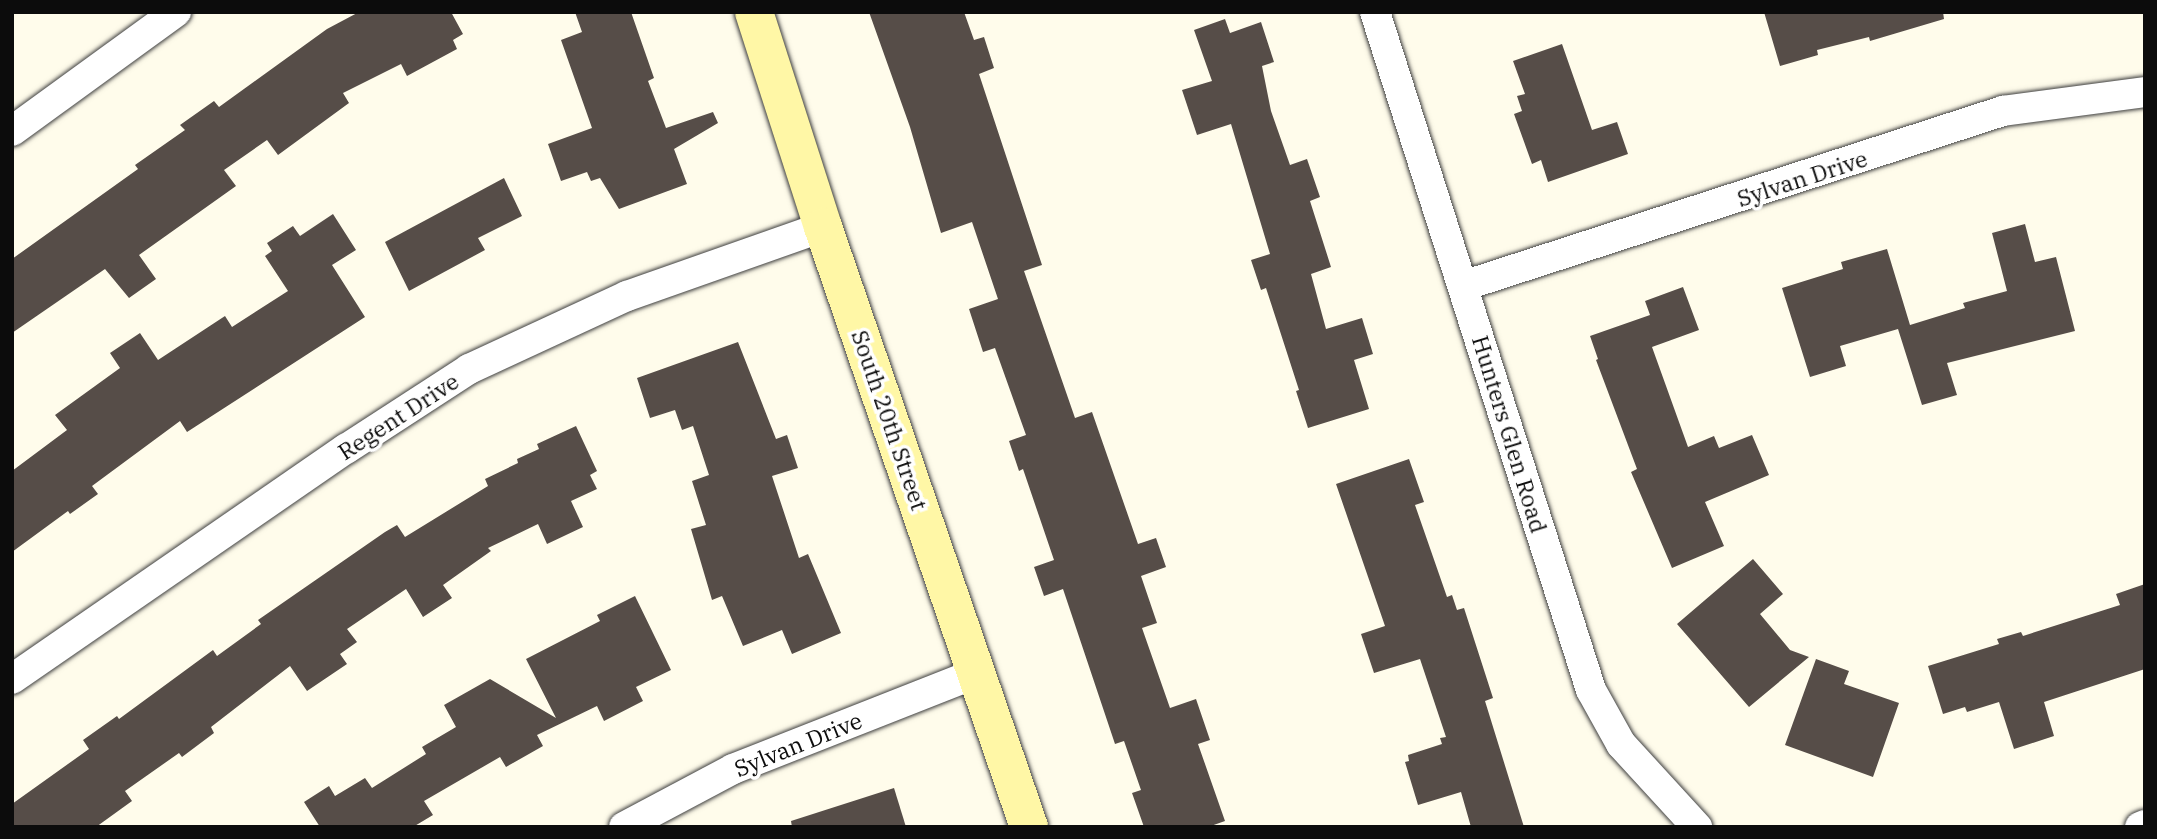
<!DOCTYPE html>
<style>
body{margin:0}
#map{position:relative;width:2157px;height:839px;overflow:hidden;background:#fffceb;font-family:"IBM Plex Serif",serif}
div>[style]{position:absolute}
.building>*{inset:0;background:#564d48}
.roads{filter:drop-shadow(0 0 2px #3f3f3f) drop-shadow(0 0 2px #3f3f3f)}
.street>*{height:30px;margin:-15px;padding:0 15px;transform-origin:15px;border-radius:15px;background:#fff}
.secondary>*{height:38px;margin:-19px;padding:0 19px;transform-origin:19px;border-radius:19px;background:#fff7a6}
span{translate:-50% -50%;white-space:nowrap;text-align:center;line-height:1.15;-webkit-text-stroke:7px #fff;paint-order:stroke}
.street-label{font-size:23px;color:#0c0c0c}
.frame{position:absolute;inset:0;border:14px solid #0c0c0c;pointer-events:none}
</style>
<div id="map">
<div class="building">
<i style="clip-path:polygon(359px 12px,451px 12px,463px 34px,453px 40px,457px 49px,407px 76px,401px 64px,343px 93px,349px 103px,278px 155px,267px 140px,224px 170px,236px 186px,139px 255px,156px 279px,129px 298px,105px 269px,12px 333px,12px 259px,138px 169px,135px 165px,185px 130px,180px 125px,214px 101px,219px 107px,327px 29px)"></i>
<i style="clip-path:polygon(575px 12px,631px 12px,654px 78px,648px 81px,666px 128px,713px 112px,718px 123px,674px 149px,687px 184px,619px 209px,600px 178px,591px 181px,587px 172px,561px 181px,548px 144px,592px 128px,561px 40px,582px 32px)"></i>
<i style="clip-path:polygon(869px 12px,964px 12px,974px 40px,984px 37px,994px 68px,979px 74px,1042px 265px,1024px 271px,1075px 418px,1092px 412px,1138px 544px,1156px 538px,1166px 567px,1141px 576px,1157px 623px,1142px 628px,1170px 708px,1196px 699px,1210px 740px,1198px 744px,1225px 821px,1208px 827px,1144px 827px,1132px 793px,1141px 790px,1124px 741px,1115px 744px,1063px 589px,1044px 596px,1034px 567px,1054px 560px,1023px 469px,1019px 471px,1009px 441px,1026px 435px,995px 348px,983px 352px,969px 309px,998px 299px,972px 222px,941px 233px,910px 127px)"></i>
<i style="clip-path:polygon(1764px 12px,1943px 12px,1944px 19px,1870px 41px,1869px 37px,1817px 50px,1818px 55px,1780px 66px)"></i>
<i style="clip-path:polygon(1225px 19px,1230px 33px,1261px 22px,1274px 62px,1262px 66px,1271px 111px,1290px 165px,1307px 159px,1320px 197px,1310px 201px,1331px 267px,1311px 274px,1326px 329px,1362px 318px,1373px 354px,1354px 360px,1369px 409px,1308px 428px,1296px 391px,1299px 390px,1266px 288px,1261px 290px,1251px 260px,1270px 254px,1231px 124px,1197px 135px,1182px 90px,1212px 81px,1194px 30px)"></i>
<i style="clip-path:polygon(1562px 44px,1592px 130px,1617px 122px,1628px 154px,1548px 182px,1541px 160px,1532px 164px,1514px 114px,1522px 111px,1517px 96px,1525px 94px,1513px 61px)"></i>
<i style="clip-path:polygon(504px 178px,522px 216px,478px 238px,485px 250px,409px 291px,385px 242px)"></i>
<i style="clip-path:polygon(333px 214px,356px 250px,332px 265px,365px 317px,187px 432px,180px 421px,92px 486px,98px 494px,70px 514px,68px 511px,12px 552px,12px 471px,67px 430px,55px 415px,120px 368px,110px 353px,140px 333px,158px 360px,225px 316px,232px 327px,288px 291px,265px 256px,272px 251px,267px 243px,293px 226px,300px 236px)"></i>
<i style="clip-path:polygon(2025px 224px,2035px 262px,2056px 257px,2075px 331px,1947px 363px,1957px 395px,1922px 405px,1898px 329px,1840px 346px,1846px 366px,1810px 377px,1782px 288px,1843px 269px,1841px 262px,1887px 249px,1910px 325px,1965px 308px,1963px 303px,2007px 291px,1992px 233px)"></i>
<i style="clip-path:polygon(1683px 287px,1699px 330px,1652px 347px,1688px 447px,1714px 436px,1719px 448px,1752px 435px,1769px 475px,1705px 502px,1724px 546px,1672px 568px,1631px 472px,1637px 469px,1596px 360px,1598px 359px,1590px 336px,1650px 315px,1645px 301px)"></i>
<i style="clip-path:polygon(738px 342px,776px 439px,787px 435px,798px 468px,772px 476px,799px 558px,808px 554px,841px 633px,792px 654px,782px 630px,743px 646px,722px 596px,712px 600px,691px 529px,706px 525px,692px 481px,709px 475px,693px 426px,682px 430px,675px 410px,650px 418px,637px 378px)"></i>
<i style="clip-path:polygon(576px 426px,597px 471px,590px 475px,597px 489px,571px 501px,583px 527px,547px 544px,538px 524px,488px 548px,491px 551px,443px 585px,452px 598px,423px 617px,406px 589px,347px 629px,357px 642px,340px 654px,347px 664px,307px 691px,290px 666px,211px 727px,214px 733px,182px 757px,179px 753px,125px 791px,132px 801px,96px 827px,12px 827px,12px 804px,89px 749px,83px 740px,117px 716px,119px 719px,213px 650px,217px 656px,261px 624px,258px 620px,385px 532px,397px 525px,405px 537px,488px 486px,485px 479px,518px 463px,517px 459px,539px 449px,537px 444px)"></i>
<i style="clip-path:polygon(1409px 459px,1424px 502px,1415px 505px,1447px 597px,1452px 595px,1457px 610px,1464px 608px,1493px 698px,1485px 701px,1524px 827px,1471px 827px,1461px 792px,1418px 805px,1405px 762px,1409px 761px,1408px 755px,1442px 744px,1440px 738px,1446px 737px,1420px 659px,1374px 673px,1361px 634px,1385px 626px,1336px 484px)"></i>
<i style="clip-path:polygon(1753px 559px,1783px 594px,1760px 614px,1790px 650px,1809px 657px,1749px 707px,1677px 624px)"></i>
<i style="clip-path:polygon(2145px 584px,2145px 669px,2044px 702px,2054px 736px,2014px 749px,1999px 702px,1967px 712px,1965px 707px,1943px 714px,1928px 666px,1999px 644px,1997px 639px,2021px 632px,2023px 636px,2120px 605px,2116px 594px)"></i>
<i style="clip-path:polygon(635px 596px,671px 670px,636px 687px,643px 701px,604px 721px,597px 706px,537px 735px,543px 746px,506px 767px,500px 757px,424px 801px,433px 815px,413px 827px,320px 827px,304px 802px,329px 786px,335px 796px,365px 778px,372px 788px,426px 754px,422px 747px,456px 727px,444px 705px,490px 679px,556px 718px,526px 659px,600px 621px,597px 615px)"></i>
<i style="clip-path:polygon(1816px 659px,1849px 671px,1844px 684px,1899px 703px,1873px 777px,1785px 745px)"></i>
<i style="clip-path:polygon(894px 788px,906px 827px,792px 827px,791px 821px)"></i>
</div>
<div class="roads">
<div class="street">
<i style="left:1375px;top:12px;width:712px;rotate:72.33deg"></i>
<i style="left:1591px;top:690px;width:62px;rotate:60.9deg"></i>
<i style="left:1621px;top:744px;width:113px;rotate:47.5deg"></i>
<i style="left:12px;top:131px;width:203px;rotate:-36deg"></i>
<i style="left:1463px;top:286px;width:568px;rotate:-17.96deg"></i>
<i style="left:2003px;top:111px;width:143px;rotate:-7.6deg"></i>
<i style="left:12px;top:679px;width:406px;rotate:-34.6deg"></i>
<i style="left:346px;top:449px;width:147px;rotate:-33deg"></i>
<i style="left:469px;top:369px;width:174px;rotate:-24.8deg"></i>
<i style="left:627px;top:296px;width:208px;rotate:-19.4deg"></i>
<i style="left:624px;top:827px;width:123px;rotate:-28deg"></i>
<i style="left:733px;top:769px;width:262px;rotate:-21.5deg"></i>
<i style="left:2140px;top:827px;width:5px;rotate:-22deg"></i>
</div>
<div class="secondary">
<i style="left:754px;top:12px;width:226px;rotate:72.2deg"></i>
<i style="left:823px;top:227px;width:634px;rotate:71.05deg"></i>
</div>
</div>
<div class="street-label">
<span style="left:1802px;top:178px;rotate:-18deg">Sylvan Drive</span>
<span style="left:398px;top:416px;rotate:-33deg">Regent Drive</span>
<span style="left:890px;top:420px;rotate:71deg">South 20th Street</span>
<span style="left:1510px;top:434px;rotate:73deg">Hunters Glen Road</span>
<span style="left:798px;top:744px;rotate:-22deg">Sylvan Drive</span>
</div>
<div class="frame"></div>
</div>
